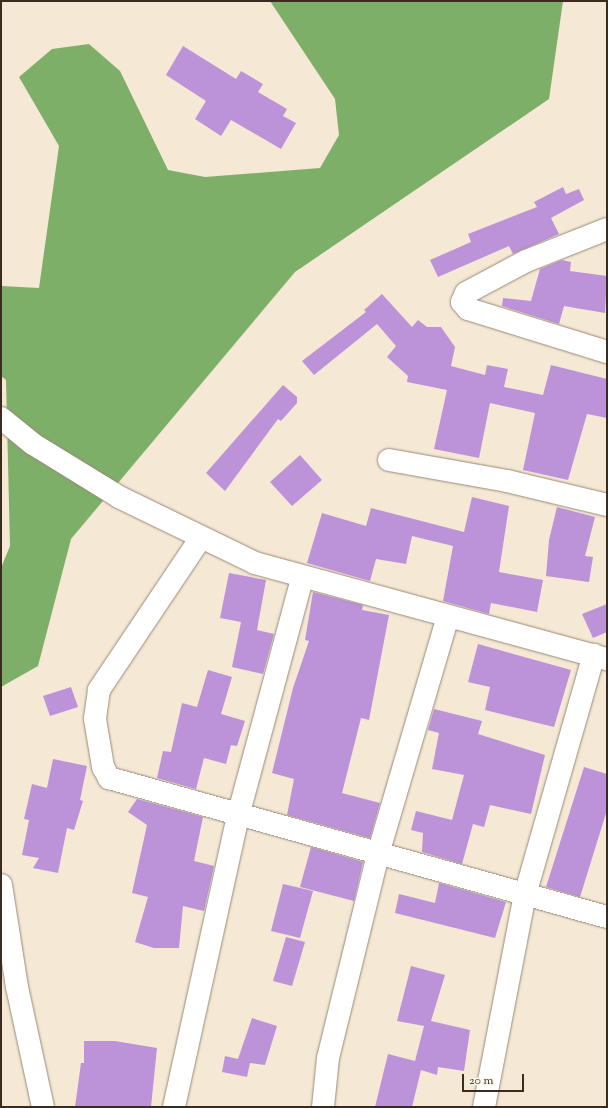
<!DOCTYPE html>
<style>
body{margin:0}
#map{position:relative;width:608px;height:1108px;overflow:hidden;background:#f5e8d4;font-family:"Sorts Mill Goudy",serif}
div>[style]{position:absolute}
.forest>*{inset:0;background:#7eaf69}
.building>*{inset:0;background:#bc93d9}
.roads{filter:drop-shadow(0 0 1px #988979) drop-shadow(0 0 1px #988979)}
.street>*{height:22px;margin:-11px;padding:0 11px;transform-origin:11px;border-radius:11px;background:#fff}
span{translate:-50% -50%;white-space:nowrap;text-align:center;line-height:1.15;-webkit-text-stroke:3.5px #f7f3e8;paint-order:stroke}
.frame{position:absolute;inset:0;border:2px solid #3b2a1e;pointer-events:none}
.scale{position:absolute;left:462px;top:1074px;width:62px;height:18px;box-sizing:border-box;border:2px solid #3b2a1e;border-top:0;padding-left:5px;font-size:12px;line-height:14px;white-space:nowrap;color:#3b2a1e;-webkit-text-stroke:3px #f7f3e8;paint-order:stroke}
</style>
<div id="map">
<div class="forest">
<i style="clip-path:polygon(270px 1px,563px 1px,549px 99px,295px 272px,71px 539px,38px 666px,1px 687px,1px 568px,10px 546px,6px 380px,1px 376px,1px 286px,39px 288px,59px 146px,19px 77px,52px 49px,89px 44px,120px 71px,168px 170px,205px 177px,320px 168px,339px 135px,335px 99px)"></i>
</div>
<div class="building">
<i style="clip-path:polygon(183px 46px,236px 79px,241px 71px,263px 84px,258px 92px,287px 109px,283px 116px,296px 123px,281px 149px,231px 120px,221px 136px,195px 119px,206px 101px,166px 75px)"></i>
<i style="clip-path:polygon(563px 187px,566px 194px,579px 189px,584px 200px,551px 218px,559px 234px,513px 254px,509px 246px,438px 277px,430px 260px,471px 242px,468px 234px,537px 207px,534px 202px)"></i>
<i style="clip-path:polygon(562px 260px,571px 262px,570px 271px,607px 276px,605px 313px,564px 306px,559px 324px,502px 306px,503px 298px,531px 301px,540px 269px)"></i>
<i style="clip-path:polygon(382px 294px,412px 327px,418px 320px,427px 327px,441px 327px,455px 347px,451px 366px,485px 375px,487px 365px,508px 369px,504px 387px,543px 395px,551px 365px,607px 379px,607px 418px,587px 414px,568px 480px,523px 470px,535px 413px,490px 403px,479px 458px,434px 449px,447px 390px,407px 382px,408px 376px,387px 357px,396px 346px,377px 324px,314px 375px,302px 361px,366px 312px,364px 310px)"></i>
<i style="clip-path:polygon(283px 385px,297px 397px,297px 403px,281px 421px,278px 419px,225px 491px,206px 473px)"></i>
<i style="clip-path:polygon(300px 455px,322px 480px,292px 506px,270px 482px)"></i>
<i style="clip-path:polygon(472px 497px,509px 506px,499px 572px,543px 580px,537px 612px,491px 603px,489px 614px,443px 601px,453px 546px,412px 536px,406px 564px,376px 559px,370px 581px,307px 563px,322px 513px,366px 526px,371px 508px,464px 532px)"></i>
<i style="clip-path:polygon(557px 507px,595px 517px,585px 556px,593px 557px,589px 582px,546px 576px,549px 540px)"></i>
<i style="clip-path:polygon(229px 573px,266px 580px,257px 630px,274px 634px,263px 674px,232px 667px,241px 622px,220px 618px)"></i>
<i style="clip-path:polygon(313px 592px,363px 605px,362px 610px,389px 615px,369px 720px,361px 718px,342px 793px,380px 803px,370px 838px,287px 815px,294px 779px,272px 773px,293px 688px,309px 641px,305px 640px)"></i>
<i style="clip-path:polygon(607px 604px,607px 632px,593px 638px,582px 614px)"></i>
<i style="clip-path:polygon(478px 644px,571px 670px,554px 727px,485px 710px,490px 687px,468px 682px)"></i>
<i style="clip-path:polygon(208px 670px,232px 677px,221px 714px,245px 721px,237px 746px,231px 745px,226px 764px,204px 758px,196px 789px,157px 778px,163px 751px,171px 752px,182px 703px,197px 707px)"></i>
<i style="clip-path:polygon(71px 687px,78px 707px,50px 716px,43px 696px)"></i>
<i style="clip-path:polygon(434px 709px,482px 721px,478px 734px,545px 755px,531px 814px,490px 805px,484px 827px,473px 824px,462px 864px,422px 852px,423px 833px,411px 830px,416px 811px,452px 820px,464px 775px,432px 769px,439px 733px,428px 730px)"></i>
<i style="clip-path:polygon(53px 759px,87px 766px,80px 800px,83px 801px,74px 830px,67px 828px,58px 873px,33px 868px,39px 858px,22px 855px,29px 820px,24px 819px,32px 784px,47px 788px)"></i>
<i style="clip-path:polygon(584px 767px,607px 774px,607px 810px,580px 897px,546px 887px)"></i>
<i style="clip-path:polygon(137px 799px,203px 817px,194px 861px,214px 866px,204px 911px,183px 906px,179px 948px,154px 948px,135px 942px,148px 897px,132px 893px,147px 825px,128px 812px)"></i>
<i style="clip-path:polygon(311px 847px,363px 862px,354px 901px,300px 887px)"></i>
<i style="clip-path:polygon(439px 883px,506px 902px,495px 938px,395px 913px,399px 894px,435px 903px)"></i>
<i style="clip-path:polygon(283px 884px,313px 891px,300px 938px,271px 931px)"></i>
<i style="clip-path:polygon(286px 937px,305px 942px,292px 986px,273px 981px)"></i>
<i style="clip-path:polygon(411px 966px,445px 975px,431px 1021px,470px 1030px,464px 1071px,438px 1067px,437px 1075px,421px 1070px,412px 1107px,375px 1107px,388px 1054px,415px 1061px,424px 1026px,397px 1021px)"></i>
<i style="clip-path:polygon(252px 1018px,277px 1026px,265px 1065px,250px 1063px,247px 1077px,222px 1072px,225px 1056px,238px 1059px)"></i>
<i style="clip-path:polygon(84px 1041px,115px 1041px,157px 1048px,151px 1107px,75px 1107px,81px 1063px,84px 1063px)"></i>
</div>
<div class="roads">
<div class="street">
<i style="left:607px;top:229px;width:87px;rotate:158.4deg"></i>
<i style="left:526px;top:261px;width:68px;rotate:151.9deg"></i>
<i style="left:466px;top:293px;width:10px;rotate:114deg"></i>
<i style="left:462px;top:302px;width:9px;rotate:49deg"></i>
<i style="left:468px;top:309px;width:145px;rotate:17.2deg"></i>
<i style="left:1px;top:418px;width:41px;rotate:39.1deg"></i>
<i style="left:33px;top:444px;width:101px;rotate:31.6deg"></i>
<i style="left:119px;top:497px;width:151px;rotate:25.9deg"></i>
<i style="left:255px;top:563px;width:365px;rotate:15.3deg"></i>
<i style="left:389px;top:460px;width:120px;rotate:10.1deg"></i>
<i style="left:507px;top:481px;width:103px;rotate:13.5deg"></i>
<i style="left:200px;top:539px;width:182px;rotate:123.8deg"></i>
<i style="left:99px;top:690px;width:29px;rotate:98deg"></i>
<i style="left:95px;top:719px;width:49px;rotate:80.5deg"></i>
<i style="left:103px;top:767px;width:13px;rotate:61deg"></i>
<i style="left:109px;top:778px;width:517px;rotate:15.6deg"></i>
<i style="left:1px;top:885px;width:103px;rotate:81.1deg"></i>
<i style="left:17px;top:987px;width:123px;rotate:77.8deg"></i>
<i style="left:174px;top:1107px;width:298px;rotate:-77.6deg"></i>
<i style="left:238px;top:816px;width:246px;rotate:-74.9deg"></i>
<i style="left:323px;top:1107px;width:49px;rotate:-84.2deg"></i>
<i style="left:328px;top:1058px;width:210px;rotate:-76.2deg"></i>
<i style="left:378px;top:854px;width:248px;rotate:-73.6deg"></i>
<i style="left:484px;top:1107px;width:216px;rotate:-79.1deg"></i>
<i style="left:525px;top:895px;width:250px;rotate:-74deg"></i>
</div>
</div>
<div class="frame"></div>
<div class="scale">20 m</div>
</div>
